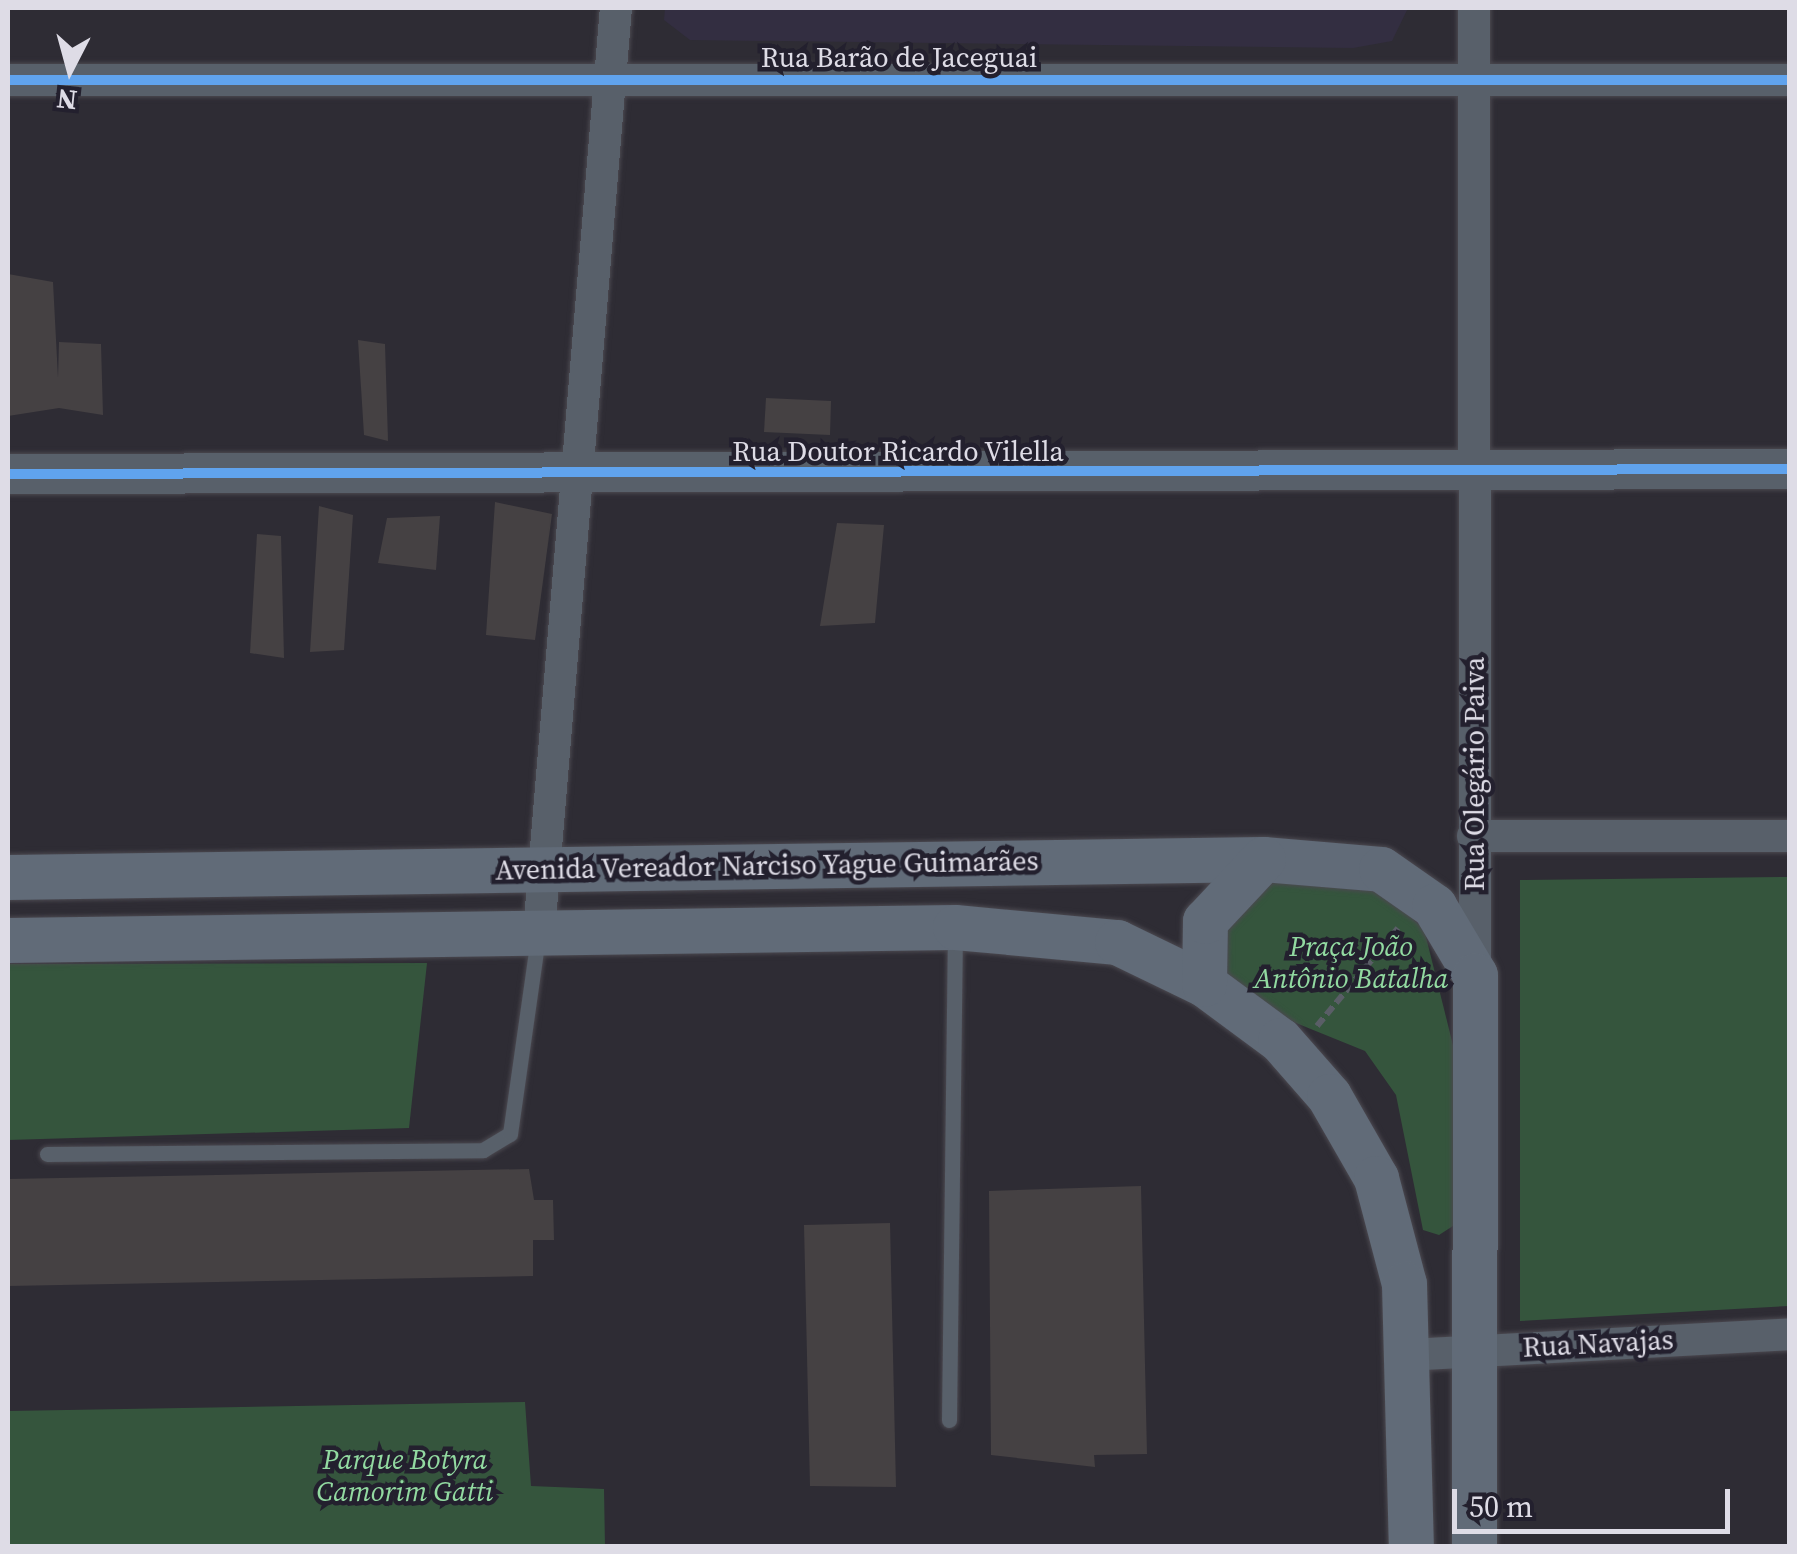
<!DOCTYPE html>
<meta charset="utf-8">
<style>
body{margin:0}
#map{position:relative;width:1797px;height:1554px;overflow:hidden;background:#2e2c34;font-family:"Source Serif 4",serif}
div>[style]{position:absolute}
.built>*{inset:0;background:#332e41}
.green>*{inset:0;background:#35553d}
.building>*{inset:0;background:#454143}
.path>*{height:6px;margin-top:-3px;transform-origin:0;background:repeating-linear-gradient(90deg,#5a5e67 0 10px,transparent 0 15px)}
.roads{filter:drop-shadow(0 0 2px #4b4950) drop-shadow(0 0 2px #4b4950)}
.service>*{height:15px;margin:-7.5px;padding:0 7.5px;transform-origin:7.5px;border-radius:7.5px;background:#58606a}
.minor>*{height:32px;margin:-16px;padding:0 16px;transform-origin:16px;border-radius:16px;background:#58606a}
.tertiary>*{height:40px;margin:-20px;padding:0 20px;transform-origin:20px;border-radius:20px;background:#58606a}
.secondary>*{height:45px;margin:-22.5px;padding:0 22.5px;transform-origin:22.5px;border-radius:22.5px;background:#616b78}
.cycleway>*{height:10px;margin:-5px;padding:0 5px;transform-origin:5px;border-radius:5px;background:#60a3ed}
span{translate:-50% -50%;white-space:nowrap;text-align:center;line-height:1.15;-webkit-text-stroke:9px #23202e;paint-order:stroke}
.street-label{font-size:28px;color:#dedce6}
.park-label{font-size:28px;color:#92daa1;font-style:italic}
.frame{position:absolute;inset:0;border:10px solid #dedce6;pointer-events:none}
.north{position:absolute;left:20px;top:20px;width:100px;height:100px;-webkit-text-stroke:8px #23202e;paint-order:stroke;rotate:186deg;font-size:28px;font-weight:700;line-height:40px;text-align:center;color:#dedce6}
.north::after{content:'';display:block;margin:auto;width:35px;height:45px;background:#dedce6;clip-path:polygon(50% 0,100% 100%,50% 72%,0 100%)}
.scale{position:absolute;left:1452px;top:1489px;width:278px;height:45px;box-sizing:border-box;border:5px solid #dedce6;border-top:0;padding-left:12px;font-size:30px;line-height:35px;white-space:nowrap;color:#dedce6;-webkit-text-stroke:8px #23202e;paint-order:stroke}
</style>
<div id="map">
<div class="built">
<i style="clip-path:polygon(665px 8px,1408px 8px,1392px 41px,1353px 48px,690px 40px,664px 20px)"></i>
</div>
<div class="green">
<i style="clip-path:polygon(1288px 876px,1375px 885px,1424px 929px,1461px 1077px,1453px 1226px,1439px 1235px,1423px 1230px,1396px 1095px,1365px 1051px,1291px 1021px,1226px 975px,1215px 952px,1252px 890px)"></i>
<i style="clip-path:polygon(1789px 877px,1789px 1306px,1520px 1321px,1520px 880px)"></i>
<i style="clip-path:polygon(427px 963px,409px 1128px,8px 1140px,8px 964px)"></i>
<i style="clip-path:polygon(525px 1402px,531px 1486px,604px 1489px,605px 1546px,8px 1546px,8px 1411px)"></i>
</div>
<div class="building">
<i style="clip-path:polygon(8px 274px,53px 282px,58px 378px,59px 342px,101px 344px,103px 415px,59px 408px,8px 416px)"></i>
<i style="clip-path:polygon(358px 340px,385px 344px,388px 441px,364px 435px)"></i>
<i style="clip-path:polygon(766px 398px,831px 401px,830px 435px,764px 432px)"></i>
<i style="clip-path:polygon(495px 502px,552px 514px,535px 640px,486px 635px)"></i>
<i style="clip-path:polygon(319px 506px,353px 515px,344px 650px,310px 652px)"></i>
<i style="clip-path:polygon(440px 516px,436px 570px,378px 563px,387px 518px)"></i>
<i style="clip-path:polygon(837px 523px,884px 525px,875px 623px,820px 626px)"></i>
<i style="clip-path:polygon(257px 534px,281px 536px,284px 658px,250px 653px)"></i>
<i style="clip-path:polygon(529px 1169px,534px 1200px,553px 1200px,554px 1240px,533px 1240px,533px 1276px,8px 1286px,8px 1179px)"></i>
<i style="clip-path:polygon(1141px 1186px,1147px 1454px,1094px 1455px,1095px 1467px,991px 1455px,989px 1191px)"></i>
<i style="clip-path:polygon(890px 1223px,896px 1487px,810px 1486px,804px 1225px)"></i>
</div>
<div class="path">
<i style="left:1317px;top:1026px;width:127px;rotate:-50.4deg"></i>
</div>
<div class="roads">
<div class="service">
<i style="left:47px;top:1154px;width:436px;rotate:-0.5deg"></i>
<i style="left:483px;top:1150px;width:31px;rotate:-31deg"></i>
<i style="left:510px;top:1134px;width:198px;rotate:-81.9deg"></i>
<i style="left:949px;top:1420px;width:491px;rotate:-89.3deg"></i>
</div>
<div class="minor">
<i style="left:1474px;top:8px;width:965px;rotate:89.94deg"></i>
<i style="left:8px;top:80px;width:1782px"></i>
<i style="left:1473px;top:836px;width:317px"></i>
<i style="left:539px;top:932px;width:927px;rotate:-85.24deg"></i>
<i style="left:1407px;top:1355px;width:384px;rotate:-3.1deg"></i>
</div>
<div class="tertiary">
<i style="left:8px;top:474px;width:1782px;rotate:-0.16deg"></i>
</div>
<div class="secondary">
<i style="left:8px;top:877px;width:1255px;rotate:-0.82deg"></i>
<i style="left:1263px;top:859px;width:118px;rotate:4.8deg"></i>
<i style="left:1381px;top:869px;width:65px;rotate:34.9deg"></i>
<i style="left:1434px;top:906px;width:80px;rotate:59.3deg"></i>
<i style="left:1475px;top:975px;width:571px;rotate:90.1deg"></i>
<i style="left:8px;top:940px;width:947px;rotate:-0.79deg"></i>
<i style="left:955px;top:927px;width:163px;rotate:5.3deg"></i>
<i style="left:1117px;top:942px;width:97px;rotate:25.8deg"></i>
<i style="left:1204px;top:984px;width:94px;rotate:36.4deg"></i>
<i style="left:1280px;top:1040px;width:74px;rotate:48.8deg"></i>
<i style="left:1329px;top:1096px;width:95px;rotate:60.2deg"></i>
<i style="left:1376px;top:1178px;width:110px;rotate:75.2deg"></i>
<i style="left:1404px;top:1284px;width:262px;rotate:88.5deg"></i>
<i style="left:1204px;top:984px;width:63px;rotate:-89.1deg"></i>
<i style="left:1205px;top:921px;width:85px;rotate:-46.9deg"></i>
</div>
</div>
<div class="cycleway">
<i style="left:8px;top:80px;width:1782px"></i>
<i style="left:8px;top:474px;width:1782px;rotate:-0.16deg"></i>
</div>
<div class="street-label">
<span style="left:899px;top:57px">Rua Barão de Jaceguai</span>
<span style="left:898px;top:451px">Rua Doutor Ricardo Vilella</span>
<span style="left:1474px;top:774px;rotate:-90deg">Rua Olegário Paiva</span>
<span style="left:767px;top:865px;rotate:-1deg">Avenida Vereador Narciso Yague Guimarães</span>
<span style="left:1598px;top:1343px;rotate:-3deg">Rua Navajas</span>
</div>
<div class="park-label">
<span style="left:1351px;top:962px">Praça João<br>Antônio Batalha</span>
<span style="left:405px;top:1475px">Parque Botyra<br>Camorim Gatti</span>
</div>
<div class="frame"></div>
<div class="north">N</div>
<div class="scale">50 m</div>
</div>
